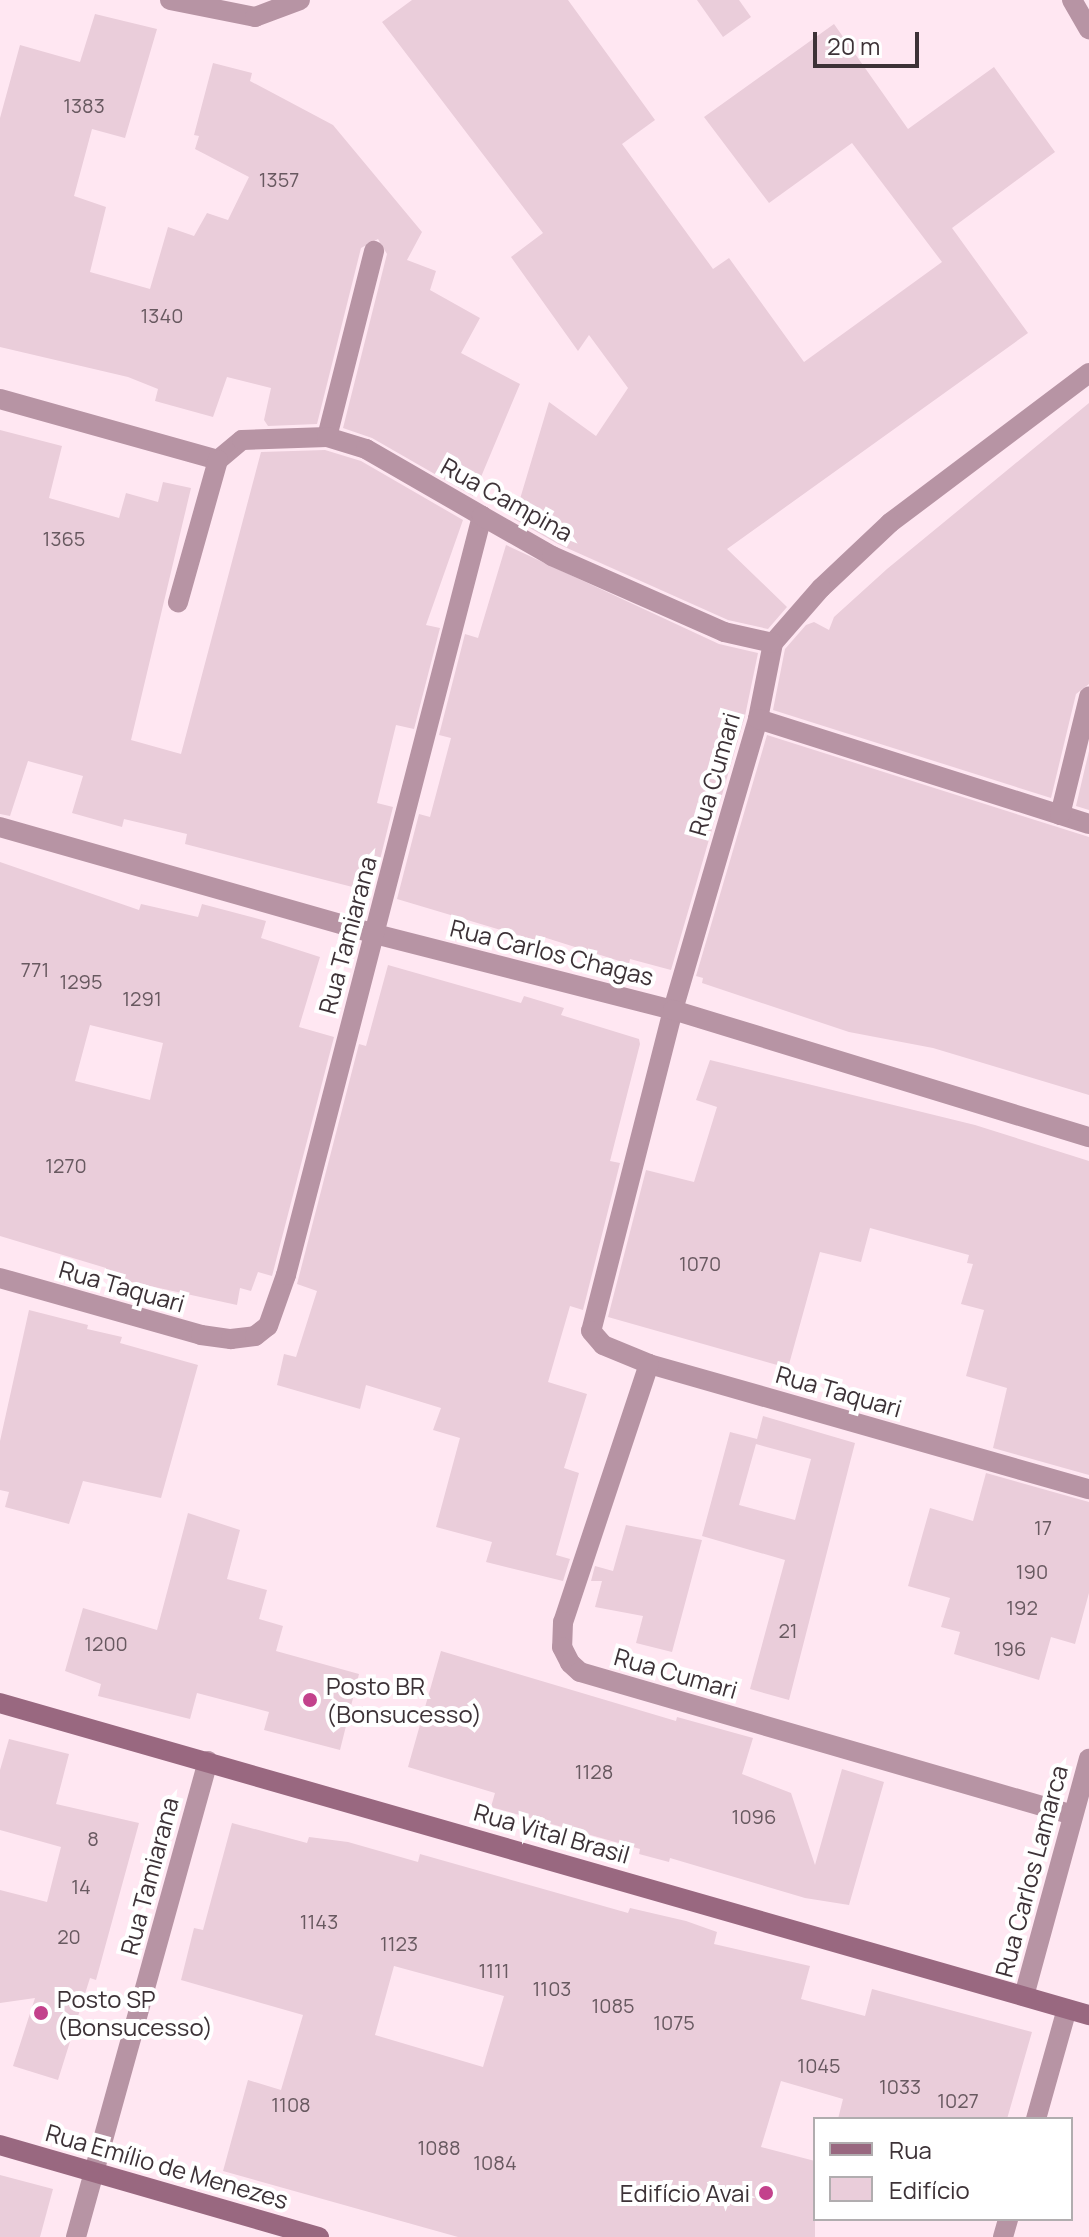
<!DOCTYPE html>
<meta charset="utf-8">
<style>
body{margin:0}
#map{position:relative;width:1089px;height:2237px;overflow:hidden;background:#ffe7f2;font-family:Manrope,sans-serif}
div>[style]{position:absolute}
.building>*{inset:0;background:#eacdda}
.lane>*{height:20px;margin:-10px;padding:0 10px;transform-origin:10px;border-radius:10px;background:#b794a4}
.street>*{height:20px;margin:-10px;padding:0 10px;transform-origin:10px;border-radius:10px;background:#b794a4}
.secondary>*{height:20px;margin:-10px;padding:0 10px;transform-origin:10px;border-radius:10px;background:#996880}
.dots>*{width:22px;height:22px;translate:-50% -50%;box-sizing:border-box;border:4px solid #fff;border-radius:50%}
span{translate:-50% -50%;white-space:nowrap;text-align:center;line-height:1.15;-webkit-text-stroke:8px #fff;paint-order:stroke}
.number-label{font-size:20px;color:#685960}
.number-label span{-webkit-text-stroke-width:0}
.street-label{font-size:24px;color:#3d3237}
.poi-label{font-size:24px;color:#3d3237}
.left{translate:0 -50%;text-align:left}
.right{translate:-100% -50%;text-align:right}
.legend{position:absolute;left:813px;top:2117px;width:260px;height:104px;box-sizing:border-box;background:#fff;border:2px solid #b1adaf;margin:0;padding:10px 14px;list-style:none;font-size:24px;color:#3d3237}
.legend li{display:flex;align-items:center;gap:16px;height:40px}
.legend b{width:40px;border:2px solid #b1adaf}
.scale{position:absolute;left:813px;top:32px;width:106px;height:36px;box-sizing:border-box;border:4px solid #3d3237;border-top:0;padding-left:10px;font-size:24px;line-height:28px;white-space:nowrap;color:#3d3237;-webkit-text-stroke:6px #fff;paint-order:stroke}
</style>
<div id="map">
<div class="building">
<i style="clip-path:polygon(412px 0,568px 0,655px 120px,622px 144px,713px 269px,729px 258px,804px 362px,942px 262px,852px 143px,769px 203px,704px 117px,834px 24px,908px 129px,994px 67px,1055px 152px,952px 228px,1028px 333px,727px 549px,787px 607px,768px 629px,728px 620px,558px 544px,514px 519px,549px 402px,596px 436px,628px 388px,589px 335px,578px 351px,511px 257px,543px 233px,382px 22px)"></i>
<i style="clip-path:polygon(697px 0,739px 0,751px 17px,723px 37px)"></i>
<i style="clip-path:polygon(95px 14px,157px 29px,125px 138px,92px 129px,74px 196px,106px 207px,90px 272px,150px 289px,168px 227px,194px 236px,207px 213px,228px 220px,249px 177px,195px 149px,199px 136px,194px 135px,213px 63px,252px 73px,250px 81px,333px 125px,422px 232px,407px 260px,436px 271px,430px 290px,480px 318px,461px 353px,520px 384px,473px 496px,372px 438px,343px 428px,387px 254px,378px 239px,361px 248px,317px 424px,268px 426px,264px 420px,271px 388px,227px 377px,213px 417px,155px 401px,158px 389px,128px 377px,0 347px,0 118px,20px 45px,80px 62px)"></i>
<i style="clip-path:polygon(1089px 403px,1089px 684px,1076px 694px,1051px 798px,773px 710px,785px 649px,806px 625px,814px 622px,829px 630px,834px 617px,887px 569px)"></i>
<i style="clip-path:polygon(0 430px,62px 446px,49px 498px,119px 518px,126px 493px,158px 502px,163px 482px,191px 488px,131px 740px,181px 754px,261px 452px,325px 450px,361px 461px,463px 520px,426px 625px,440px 628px,414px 729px,396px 725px,377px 803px,393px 807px,372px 892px,185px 844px,187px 834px,124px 819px,122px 827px,72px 813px,83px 776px,28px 761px,10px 816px,0 814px)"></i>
<i style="clip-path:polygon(506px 545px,719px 644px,758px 653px,745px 716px,671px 970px,630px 959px,629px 964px,540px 936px,538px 941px,397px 899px,419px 814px,430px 817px,451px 738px,439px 735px,465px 634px,478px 638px)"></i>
<i style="clip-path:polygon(767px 735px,1089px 837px,1089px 1095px,933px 1048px,849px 1032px,702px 983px,703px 978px,696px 976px)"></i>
<i style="clip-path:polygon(1089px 751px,1089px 810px,1076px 806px)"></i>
<i style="clip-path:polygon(evenodd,0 862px,139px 910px,141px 904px,198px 917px,202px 904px,266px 921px,261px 938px,320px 957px,299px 1027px,334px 1037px,272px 1276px,258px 1272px,251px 1291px,240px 1288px,237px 1305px,104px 1276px,106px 1268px,0 1236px,0 862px,90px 1025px,163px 1043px,150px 1100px,75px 1081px,90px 1025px)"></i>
<i style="clip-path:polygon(388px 965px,521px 1003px,524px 996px,564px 1008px,561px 1015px,639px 1039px,640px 1044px,610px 1161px,620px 1163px,583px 1310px,570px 1306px,548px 1382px,587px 1394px,564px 1468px,579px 1473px,556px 1555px,570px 1559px,563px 1581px,486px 1562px,492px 1542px,436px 1527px,460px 1438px,433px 1430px,441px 1408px,366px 1385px,360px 1409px,277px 1385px,284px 1354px,296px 1357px,317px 1291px,297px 1284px,359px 1044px,366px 1046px)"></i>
<i style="clip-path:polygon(710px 1060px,975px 1125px,1089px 1161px,1089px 1475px,993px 1448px,1007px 1388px,966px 1376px,984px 1310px,961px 1304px,973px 1264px,967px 1263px,969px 1255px,870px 1228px,861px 1262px,820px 1252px,788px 1368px,608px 1317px,646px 1170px,694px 1182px,717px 1107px,696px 1100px)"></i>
<i style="clip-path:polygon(29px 1310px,88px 1325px,87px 1329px,122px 1337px,120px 1343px,198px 1365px,161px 1498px,83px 1481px,69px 1524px,5px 1507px,9px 1492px,0 1490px,0 1441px)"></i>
<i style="clip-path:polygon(evenodd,763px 1416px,855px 1443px,789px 1700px,750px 1689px,785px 1560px,702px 1536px,730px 1432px,757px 1439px,763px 1416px,756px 1444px,811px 1459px,795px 1520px,739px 1505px,756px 1444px)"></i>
<i style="clip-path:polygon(986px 1473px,1089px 1502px,1089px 1593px,1075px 1644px,1051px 1637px,1039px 1680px,954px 1654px,960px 1632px,941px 1627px,950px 1598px,908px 1586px,930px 1508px,973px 1521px)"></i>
<i style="clip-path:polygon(188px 1513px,240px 1530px,227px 1579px,267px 1590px,259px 1619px,283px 1626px,276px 1651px,359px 1674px,340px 1750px,264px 1730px,269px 1712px,197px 1693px,190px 1719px,98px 1696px,101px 1684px,65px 1671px,83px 1608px,157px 1630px)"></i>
<i style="clip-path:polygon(626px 1525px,702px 1540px,672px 1652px,636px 1643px,643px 1616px,595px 1607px,602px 1581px,591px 1581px,595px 1566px,613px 1571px)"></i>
<i style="clip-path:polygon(441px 1651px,676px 1721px,677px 1717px,753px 1738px,742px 1774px,791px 1793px,815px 1865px,842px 1769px,884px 1782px,849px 1905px,805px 1898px,670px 1858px,669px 1862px,639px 1854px,640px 1849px,491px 1807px,495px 1793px,408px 1767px)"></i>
<i style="clip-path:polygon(9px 1739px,69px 1754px,56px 1804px,139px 1823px,96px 1980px,90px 1978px,58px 2080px,13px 2066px,35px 1998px,0 2003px,0 1890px,47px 1902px,61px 1847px,0 1830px,0 1770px)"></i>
<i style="clip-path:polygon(evenodd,232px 1823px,307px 1843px,309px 1837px,348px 1842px,418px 1862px,420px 1854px,628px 1913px,630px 1908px,686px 1921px,717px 1932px,714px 1944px,810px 1966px,801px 1999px,865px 2016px,872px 1989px,1032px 2032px,1007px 2119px,838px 2119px,843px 2099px,781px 2081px,761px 2147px,815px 2161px,815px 2237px,458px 2237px,223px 2171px,248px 2080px,281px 2090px,303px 2015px,181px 1980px,194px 1928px,203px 1930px,232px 1823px,394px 1966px,504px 1996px,483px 2067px,375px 2035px,394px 1966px)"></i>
<i style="clip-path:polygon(0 2175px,53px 2189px,40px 2237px,0 2237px)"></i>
</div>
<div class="lane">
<i style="left:327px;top:437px;width:192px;rotate:-75.8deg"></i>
<i style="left:218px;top:460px;width:31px;rotate:-40deg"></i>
<i style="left:242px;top:440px;width:85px;rotate:-2deg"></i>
<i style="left:327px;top:437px;width:41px;rotate:17.1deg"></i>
<i style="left:366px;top:449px;width:134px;rotate:30deg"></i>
</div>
<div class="street">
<i style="left:170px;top:0;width:87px;rotate:11.3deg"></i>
<i style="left:255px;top:17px;width:48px;rotate:-20.7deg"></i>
<i style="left:1072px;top:0;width:34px;rotate:60deg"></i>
<i style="left:1089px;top:373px;width:249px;rotate:143deg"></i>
<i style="left:890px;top:523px;width:95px;rotate:136.7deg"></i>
<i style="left:821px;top:588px;width:73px;rotate:131.1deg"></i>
<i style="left:773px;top:643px;width:77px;rotate:101.2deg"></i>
<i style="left:758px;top:719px;width:303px;rotate:106.3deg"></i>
<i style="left:673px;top:1010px;width:331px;rotate:104.3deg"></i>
<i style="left:591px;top:1331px;width:18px;rotate:49deg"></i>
<i style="left:603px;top:1345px;width:50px;rotate:22.4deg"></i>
<i style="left:649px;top:1364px;width:457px;rotate:15.9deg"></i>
<i style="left:0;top:399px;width:226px;rotate:15.6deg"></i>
<i style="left:218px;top:460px;width:148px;rotate:105.7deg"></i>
<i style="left:758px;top:719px;width:347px;rotate:17.6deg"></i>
<i style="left:1060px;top:815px;width:122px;rotate:-76.2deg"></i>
<i style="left:0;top:827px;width:390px;rotate:15.9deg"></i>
<i style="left:375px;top:934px;width:308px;rotate:14.3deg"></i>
<i style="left:673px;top:1010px;width:435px;rotate:17deg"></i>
<i style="left:0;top:1278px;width:209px;rotate:15.8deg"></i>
<i style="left:201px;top:1335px;width:30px;rotate:8deg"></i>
<i style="left:231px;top:1339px;width:24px;rotate:-7deg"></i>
<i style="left:255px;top:1336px;width:16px;rotate:-38deg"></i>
<i style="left:268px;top:1326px;width:54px;rotate:-70.6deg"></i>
<i style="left:286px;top:1275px;width:784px;rotate:-75.52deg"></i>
<i style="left:482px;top:516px;width:81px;rotate:29.7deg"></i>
<i style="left:552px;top:556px;width:188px;rotate:23.8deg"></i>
<i style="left:724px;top:632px;width:50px;rotate:12.7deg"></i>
<i style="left:649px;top:1364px;width:272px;rotate:108.4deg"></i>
<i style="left:563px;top:1622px;width:25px;rotate:92deg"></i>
<i style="left:562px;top:1647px;width:18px;rotate:63deg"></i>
<i style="left:570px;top:1663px;width:13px;rotate:42deg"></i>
<i style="left:580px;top:1672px;width:513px;rotate:16.18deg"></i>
<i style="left:1024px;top:1996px;width:246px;rotate:-74.7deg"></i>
<i style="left:1036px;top:2119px;width:114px;rotate:-74.3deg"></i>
<i style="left:76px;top:2237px;width:494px;rotate:-74.5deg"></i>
<i style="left:1003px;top:2237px;width:19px;rotate:-74deg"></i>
</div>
<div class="secondary">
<i style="left:0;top:1703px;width:1133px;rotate:15.99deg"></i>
<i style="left:0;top:2145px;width:332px;rotate:16.1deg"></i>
</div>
<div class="dots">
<i style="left:310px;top:1700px;background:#c3428c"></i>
<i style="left:41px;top:2013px;background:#c3428c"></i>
<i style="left:766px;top:2193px;background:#c3428c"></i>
</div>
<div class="number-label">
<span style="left:84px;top:105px">1383</span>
<span style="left:279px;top:179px">1357</span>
<span style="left:162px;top:315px">1340</span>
<span style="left:64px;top:538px">1365</span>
<span style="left:35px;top:969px">771</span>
<span style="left:81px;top:981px">1295</span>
<span style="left:142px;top:998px">1291</span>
<span style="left:66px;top:1165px">1270</span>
<span style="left:700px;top:1263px">1070</span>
<span style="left:1043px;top:1527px">17</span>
<span style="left:1032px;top:1571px">190</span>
<span style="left:1022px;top:1607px">192</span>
<span style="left:788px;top:1630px">21</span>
<span style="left:106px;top:1643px">1200</span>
<span style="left:1010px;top:1648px">196</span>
<span style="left:594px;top:1771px">1128</span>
<span style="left:754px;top:1816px">1096</span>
<span style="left:93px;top:1838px">8</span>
<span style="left:81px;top:1886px">14</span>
<span style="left:319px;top:1921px">1143</span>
<span style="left:69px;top:1936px">20</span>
<span style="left:399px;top:1943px">1123</span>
<span style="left:494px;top:1970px">1111</span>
<span style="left:552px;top:1988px">1103</span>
<span style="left:613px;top:2005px">1085</span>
<span style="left:674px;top:2022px">1075</span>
<span style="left:819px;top:2065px">1045</span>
<span style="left:900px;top:2086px">1033</span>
<span style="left:958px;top:2100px">1027</span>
<span style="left:291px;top:2104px">1108</span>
<span style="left:439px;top:2147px">1088</span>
<span style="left:495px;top:2162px">1084</span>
</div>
<div class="street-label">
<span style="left:507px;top:499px;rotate:29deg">Rua Campina</span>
<span style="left:714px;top:774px;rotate:-74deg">Rua Cumari</span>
<span style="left:347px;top:935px;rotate:-75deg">Rua Tamiarana</span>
<span style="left:552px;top:952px;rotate:14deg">Rua Carlos Chagas</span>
<span style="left:122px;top:1286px;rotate:16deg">Rua Taquari</span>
<span style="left:839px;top:1391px;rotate:16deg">Rua Taquari</span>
<span style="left:676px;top:1673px;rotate:16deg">Rua Cumari</span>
<span style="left:552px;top:1833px;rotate:16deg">Rua Vital Brasil</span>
<span style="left:1031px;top:1871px;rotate:-75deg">Rua Carlos Lamarca</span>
<span style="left:149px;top:1876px;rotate:-75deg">Rua Tamiarana</span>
<span style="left:167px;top:2166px;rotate:16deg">Rua Emílio de Menezes</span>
</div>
<div class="poi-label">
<span class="left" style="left:326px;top:1700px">Posto BR<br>(Bonsucesso)</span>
<span class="left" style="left:57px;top:2013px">Posto SP<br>(Bonsucesso)</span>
<span class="right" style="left:750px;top:2193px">Edifício Avai</span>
</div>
<ul class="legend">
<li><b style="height:10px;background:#996880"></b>Rua</li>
<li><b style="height:22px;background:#eacdda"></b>Edifício</li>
</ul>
<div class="scale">20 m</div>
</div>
